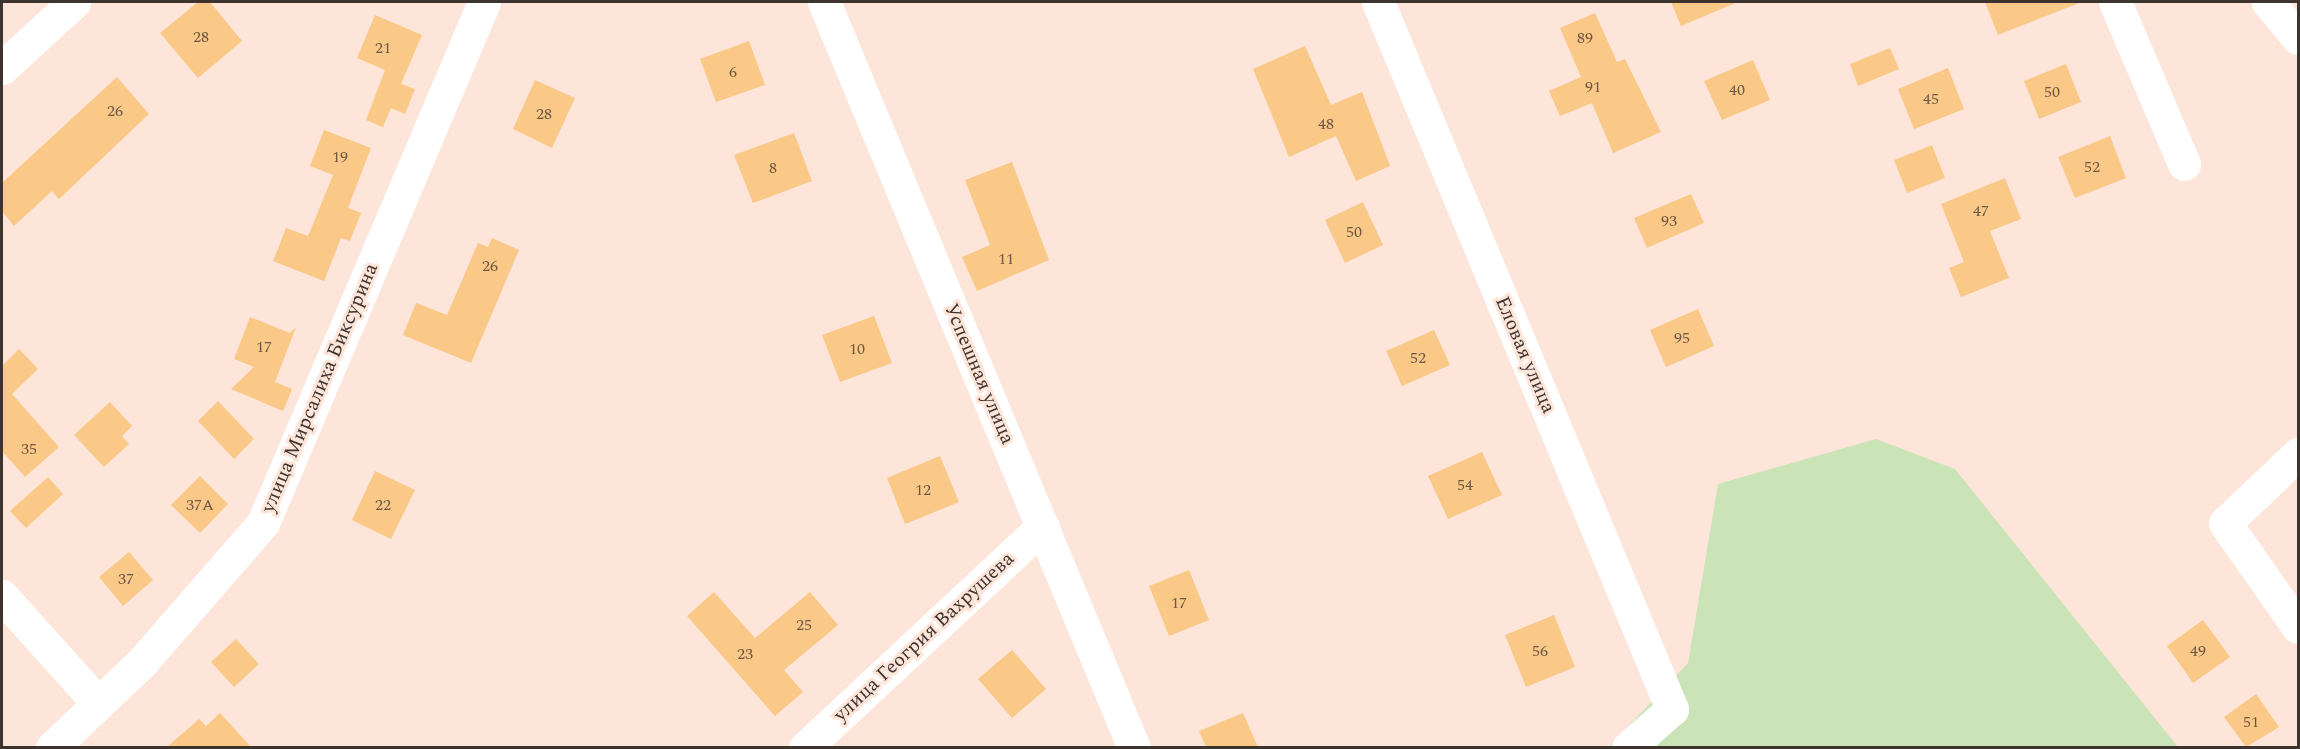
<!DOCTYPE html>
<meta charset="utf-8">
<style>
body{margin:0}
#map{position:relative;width:2300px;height:749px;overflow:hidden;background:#fee5d9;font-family:Spectral,serif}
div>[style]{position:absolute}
.green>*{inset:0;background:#cae4b8}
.building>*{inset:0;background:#fac887}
.minor>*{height:33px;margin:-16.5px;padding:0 16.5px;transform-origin:16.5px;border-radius:16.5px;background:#fff}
span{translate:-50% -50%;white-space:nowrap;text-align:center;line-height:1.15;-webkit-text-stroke:6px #fee5d9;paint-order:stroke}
.number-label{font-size:16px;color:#6c5845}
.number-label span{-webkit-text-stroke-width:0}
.street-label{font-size:20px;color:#3d332f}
.frame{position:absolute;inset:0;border:3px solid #3d332f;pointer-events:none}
</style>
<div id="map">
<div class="green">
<i style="clip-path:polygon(1876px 439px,1955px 469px,2178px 747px,1608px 748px,1688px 663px,1718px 484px)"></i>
</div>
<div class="building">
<i style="clip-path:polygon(198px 2px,210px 2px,242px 41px,198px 78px,160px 33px)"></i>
<i style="clip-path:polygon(1671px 2px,1738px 2px,1681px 26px)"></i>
<i style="clip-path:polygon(1985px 2px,2079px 2px,2079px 3px,1998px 35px)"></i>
<i style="clip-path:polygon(1595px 13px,1617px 62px,1625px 59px,1661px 132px,1613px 153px,1592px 103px,1560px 116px,1549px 91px,1581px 77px,1560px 28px)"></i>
<i style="clip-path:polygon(375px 15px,422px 35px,401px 84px,415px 89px,405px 114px,391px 108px,383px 127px,366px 120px,385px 70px,357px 58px)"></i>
<i style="clip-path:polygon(749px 41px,765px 85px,716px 102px,700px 59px)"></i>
<i style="clip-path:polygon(1305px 46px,1331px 105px,1362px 92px,1390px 166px,1356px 181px,1336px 136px,1289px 157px,1253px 69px)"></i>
<i style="clip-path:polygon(1890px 48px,1899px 69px,1858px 86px,1850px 64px)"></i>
<i style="clip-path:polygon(1753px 60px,1770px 100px,1722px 120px,1704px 81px)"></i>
<i style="clip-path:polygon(2066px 64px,2081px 102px,2039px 119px,2024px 81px)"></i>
<i style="clip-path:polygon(1948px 68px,1964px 109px,1914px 129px,1898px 89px)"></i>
<i style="clip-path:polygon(117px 77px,149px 114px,59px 199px,52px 191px,14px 226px,2px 211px,2px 183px)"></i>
<i style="clip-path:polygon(535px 80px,575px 98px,552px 148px,513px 129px)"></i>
<i style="clip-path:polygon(324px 130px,371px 148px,348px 208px,361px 213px,350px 241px,341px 238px,324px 281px,273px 261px,286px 228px,308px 236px,333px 175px,310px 166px)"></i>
<i style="clip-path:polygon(794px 133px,812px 181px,753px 203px,734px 155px)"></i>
<i style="clip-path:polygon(2110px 136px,2126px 178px,2075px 198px,2058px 157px)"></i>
<i style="clip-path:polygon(1932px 145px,1945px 178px,1907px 193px,1894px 160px)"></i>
<i style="clip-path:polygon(1012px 162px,1049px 260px,977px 291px,962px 257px,990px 245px,965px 180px)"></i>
<i style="clip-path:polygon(2005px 178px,2021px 219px,1990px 231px,2009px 278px,1961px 297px,1949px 268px,1964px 262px,1941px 204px)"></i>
<i style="clip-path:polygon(1691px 194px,1704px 223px,1647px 248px,1634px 218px)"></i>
<i style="clip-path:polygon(1363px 202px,1383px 245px,1345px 263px,1325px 220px)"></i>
<i style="clip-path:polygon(492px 238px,519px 250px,471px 363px,403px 335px,416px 303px,447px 315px,478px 243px,488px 247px)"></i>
<i style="clip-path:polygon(1698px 309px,1714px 346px,1666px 367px,1650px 330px)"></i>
<i style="clip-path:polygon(874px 316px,892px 363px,840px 382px,822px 335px)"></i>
<i style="clip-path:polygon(250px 317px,290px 333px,296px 327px,275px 382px,292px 389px,283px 411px,231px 389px,254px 367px,234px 359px)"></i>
<i style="clip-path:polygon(1434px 330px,1450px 365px,1402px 386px,1386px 351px)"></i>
<i style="clip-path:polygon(19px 349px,38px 369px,12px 394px,59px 447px,25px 477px,2px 451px,2px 366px)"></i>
<i style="clip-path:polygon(218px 401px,254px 439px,234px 459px,198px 421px)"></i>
<i style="clip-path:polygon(110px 402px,132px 426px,122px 436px,129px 444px,104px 467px,74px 435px)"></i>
<i style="clip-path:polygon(1482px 452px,1502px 495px,1448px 519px,1428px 476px)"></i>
<i style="clip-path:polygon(940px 456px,959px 502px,905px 524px,887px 478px)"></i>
<i style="clip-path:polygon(375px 471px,415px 490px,391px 539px,352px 520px)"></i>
<i style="clip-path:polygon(200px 476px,228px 504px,200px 533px,171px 505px)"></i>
<i style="clip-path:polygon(48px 477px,63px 494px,26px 528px,10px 511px)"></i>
<i style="clip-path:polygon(129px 552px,153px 580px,123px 606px,99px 577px)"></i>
<i style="clip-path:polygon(1189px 570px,1209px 620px,1169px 636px,1149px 586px)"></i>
<i style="clip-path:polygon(714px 592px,755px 638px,810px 592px,838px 625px,784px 670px,803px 692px,775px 716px,687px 616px)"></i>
<i style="clip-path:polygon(1554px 615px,1575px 667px,1526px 687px,1505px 635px)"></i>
<i style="clip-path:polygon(2203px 620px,2230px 657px,2193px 683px,2167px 646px)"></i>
<i style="clip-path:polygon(236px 639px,259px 664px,234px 687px,211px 662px)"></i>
<i style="clip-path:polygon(1012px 650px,1046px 689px,1012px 718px,978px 679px)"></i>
<i style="clip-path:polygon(2256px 694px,2279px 727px,2246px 747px,2224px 717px)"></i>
<i style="clip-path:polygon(220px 713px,251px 747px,167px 747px,199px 719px,206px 726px)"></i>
<i style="clip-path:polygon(1243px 713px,1258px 747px,1206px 747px,1199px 731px)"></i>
</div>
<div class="minor">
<i style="left:824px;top:2px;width:808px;rotate:67.43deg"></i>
<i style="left:1378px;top:2px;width:766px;rotate:67.42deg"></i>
<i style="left:1672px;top:709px;width:59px;rotate:138.4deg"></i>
<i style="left:2115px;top:2px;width:176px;rotate:66.9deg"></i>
<i style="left:2268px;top:2px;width:47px;rotate:50.2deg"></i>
<i style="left:2px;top:68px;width:98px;rotate:-42.5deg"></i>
<i style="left:2298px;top:454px;width:100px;rotate:136.6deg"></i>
<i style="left:2225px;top:523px;width:127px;rotate:54.9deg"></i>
<i style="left:2px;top:596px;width:144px;rotate:48.1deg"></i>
<i style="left:52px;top:748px;width:126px;rotate:-43.7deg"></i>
<i style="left:143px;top:661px;width:183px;rotate:-49deg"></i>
<i style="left:263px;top:523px;width:566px;rotate:-67.01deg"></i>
<i style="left:805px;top:748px;width:325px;rotate:-43deg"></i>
</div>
<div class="number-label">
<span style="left:201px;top:37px">28</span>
<span style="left:1585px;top:38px">89</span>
<span style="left:383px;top:48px">21</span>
<span style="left:733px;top:72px">6</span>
<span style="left:1593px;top:87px">91</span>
<span style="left:1737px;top:90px">40</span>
<span style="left:2052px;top:92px">50</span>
<span style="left:1931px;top:99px">45</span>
<span style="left:115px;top:111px">26</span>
<span style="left:544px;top:114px">28</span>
<span style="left:1326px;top:124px">48</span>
<span style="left:340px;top:157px">19</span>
<span style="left:2092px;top:167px">52</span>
<span style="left:773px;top:168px">8</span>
<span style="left:1981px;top:211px">47</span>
<span style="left:1669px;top:221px">93</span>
<span style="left:1354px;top:232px">50</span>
<span style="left:1006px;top:259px">11</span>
<span style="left:490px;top:266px">26</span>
<span style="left:1682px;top:338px">95</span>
<span style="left:264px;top:347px">17</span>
<span style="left:857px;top:349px">10</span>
<span style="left:1418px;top:358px">52</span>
<span style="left:29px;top:449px">35</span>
<span style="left:1465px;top:485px">54</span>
<span style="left:923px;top:490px">12</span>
<span style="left:200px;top:505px">37А</span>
<span style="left:383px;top:505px">22</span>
<span style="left:126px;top:579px">37</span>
<span style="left:1179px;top:603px">17</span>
<span style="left:804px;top:625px">25</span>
<span style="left:1540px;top:651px">56</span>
<span style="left:2198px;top:651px">49</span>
<span style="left:745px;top:654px">23</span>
<span style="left:2251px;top:722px">51</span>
</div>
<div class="street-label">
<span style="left:1525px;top:355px;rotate:67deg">Еловая улица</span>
<span style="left:979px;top:374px;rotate:67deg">Успешная улица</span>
<span style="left:320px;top:388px;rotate:-67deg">улица Мирсалиха Биксурина</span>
<span style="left:924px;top:637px;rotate:-43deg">улица Геогрия Вахрушева</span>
</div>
<div class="frame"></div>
</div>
